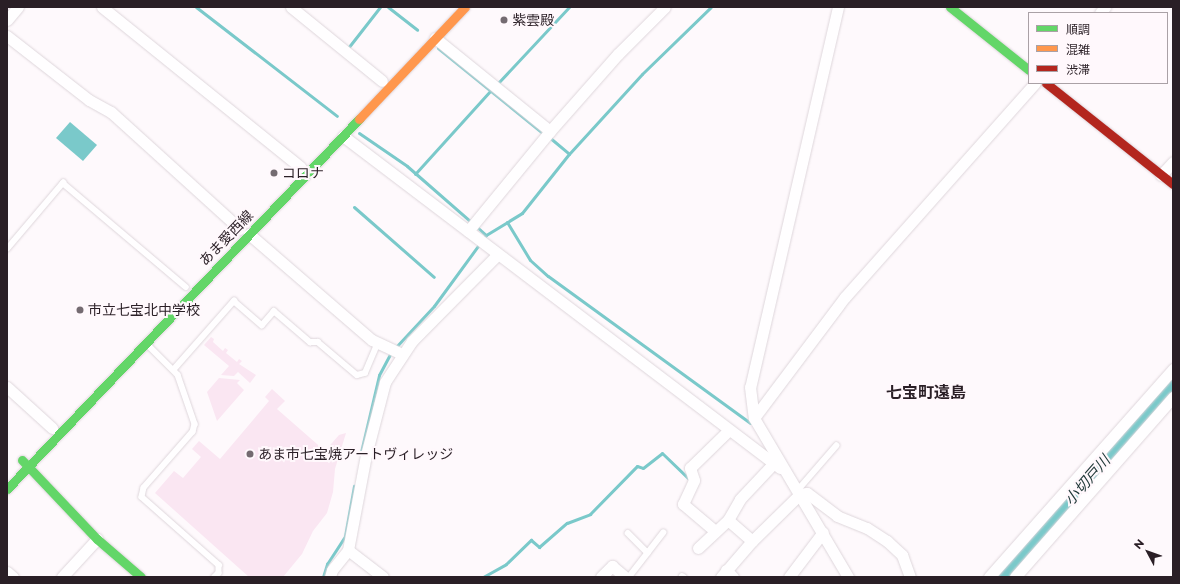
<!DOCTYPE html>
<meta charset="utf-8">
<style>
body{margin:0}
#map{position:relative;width:1180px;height:584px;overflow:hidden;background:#fef9fc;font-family:Montserrat,"Noto Sans JP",sans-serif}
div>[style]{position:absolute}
.green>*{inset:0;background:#fae6f2}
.water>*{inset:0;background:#7ac9ca}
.stream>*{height:3px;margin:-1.5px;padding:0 1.5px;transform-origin:1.5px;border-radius:1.5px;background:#7ac9ca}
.river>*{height:17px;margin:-8.5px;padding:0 8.5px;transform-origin:8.5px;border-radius:8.5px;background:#7ac9ca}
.roads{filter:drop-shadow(0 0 1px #ded6db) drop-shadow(0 0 1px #ded6db)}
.lane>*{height:5.5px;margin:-2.75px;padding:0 2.75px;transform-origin:2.75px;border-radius:2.75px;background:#fffeff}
.street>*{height:11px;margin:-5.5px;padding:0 5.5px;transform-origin:5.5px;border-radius:5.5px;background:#fffeff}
.fast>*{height:9px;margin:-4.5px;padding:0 4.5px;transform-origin:4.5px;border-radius:4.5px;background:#63d668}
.slow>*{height:9px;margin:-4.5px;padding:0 4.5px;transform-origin:4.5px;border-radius:4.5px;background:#ff974d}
.jam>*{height:9px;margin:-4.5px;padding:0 4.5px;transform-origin:4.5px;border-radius:4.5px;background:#b3261e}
.dots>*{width:11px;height:11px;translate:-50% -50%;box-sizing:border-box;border:2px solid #fff8fc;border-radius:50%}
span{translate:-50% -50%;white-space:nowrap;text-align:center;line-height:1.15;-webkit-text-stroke:4px #fff8fc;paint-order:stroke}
.poi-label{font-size:14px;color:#2a1f26}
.left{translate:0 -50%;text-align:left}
.street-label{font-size:14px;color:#2a1f26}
.water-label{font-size:15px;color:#1c3535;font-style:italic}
.quarter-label{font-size:16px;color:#2a1f26;font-weight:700}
.frame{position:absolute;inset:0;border:8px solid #2a1f26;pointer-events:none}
.legend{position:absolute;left:1028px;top:12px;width:140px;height:72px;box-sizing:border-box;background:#fff8fc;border:1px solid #aaa1a6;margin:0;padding:5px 7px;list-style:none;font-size:12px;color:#2a1f26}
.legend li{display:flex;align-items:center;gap:8px;height:20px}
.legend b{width:20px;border:1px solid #aaa1a6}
.north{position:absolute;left:1128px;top:532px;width:40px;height:40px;-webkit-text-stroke:3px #fff8fc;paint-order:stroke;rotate:311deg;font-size:11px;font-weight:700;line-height:16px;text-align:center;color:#2a1f26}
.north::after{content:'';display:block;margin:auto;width:14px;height:18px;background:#2a1f26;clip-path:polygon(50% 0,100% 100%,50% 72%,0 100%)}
</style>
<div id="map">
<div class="green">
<i style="clip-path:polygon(211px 337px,214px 339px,213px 342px,223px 351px,225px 348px,228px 350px,226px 353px,237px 362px,239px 359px,242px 361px,239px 364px,256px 375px,250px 383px,238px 372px,234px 376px,221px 375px,229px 366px,204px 345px)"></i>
<i style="clip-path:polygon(219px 378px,240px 380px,237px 383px,244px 390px,217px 421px,207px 392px)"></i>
<i style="clip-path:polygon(272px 389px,285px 401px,277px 409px,325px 451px,339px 435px,346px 433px,335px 469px,333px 492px,327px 513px,313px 531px,302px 554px,283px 577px,249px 577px,155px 493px,174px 471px,183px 478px,201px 457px,192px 449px,199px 441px,220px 459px,269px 401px,265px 397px)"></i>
</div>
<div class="water">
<i style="clip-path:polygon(70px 122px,97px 145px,83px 161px,56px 138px)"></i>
</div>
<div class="stream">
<i style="left:196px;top:7px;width:178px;rotate:37.7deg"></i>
<i style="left:388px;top:7px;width:37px;rotate:38deg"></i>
<i style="left:348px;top:48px;width:52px;rotate:-52deg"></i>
<i style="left:438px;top:48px;width:136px;rotate:39.1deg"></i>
<i style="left:498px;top:83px;width:104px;rotate:-46.9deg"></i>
<i style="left:359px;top:133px;width:58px;rotate:34.5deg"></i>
<i style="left:407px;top:166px;width:85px;rotate:41.2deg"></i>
<i style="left:549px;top:137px;width:26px;rotate:40deg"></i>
<i style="left:415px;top:174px;width:113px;rotate:-47.9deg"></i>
<i style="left:354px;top:207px;width:106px;rotate:41.2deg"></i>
<i style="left:507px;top:222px;width:44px;rotate:58.8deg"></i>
<i style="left:530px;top:260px;width:24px;rotate:42deg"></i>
<i style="left:548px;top:276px;width:250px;rotate:36deg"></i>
<i style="left:477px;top:227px;width:12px;rotate:42deg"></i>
<i style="left:395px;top:348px;width:57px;rotate:-47.1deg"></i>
<i style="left:434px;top:306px;width:88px;rotate:-53.8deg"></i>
<i style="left:486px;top:235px;width:42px;rotate:-31.4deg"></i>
<i style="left:522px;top:213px;width:75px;rotate:-51.5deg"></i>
<i style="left:569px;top:154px;width:108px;rotate:-47.6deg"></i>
<i style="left:642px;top:74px;width:96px;rotate:-44.2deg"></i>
<i style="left:361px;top:452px;width:79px;rotate:-76.8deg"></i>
<i style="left:379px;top:375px;width:26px;rotate:-62deg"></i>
<i style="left:323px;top:577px;width:14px;rotate:-73deg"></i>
<i style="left:327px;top:564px;width:33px;rotate:-57deg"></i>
<i style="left:345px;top:536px;width:51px;rotate:-79.8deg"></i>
<i style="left:483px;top:577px;width:26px;rotate:-29deg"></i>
<i style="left:506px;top:564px;width:35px;rotate:-44deg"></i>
<i style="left:531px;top:540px;width:11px;rotate:41deg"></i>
<i style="left:539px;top:547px;width:37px;rotate:-41deg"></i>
<i style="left:567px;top:523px;width:25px;rotate:-21deg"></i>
<i style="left:590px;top:514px;width:67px;rotate:-45.6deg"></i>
<i style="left:637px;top:466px;width:6px;rotate:18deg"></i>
<i style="left:643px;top:468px;width:24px;rotate:-38deg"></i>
<i style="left:662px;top:453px;width:37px;rotate:44deg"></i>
</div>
<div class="river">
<i style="left:1002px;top:577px;width:259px;rotate:-48.6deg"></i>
</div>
<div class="roads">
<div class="lane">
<i style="left:7px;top:249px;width:87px;rotate:-49.7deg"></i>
<i style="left:63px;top:183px;width:161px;rotate:40.2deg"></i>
<i style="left:148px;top:345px;width:42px;rotate:45deg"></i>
<i style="left:178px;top:375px;width:52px;rotate:70.9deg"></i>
<i style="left:195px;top:424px;width:8px;rotate:104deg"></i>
<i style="left:193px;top:432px;width:74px;rotate:131.2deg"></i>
<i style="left:144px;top:488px;width:9px;rotate:103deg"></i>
<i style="left:142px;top:497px;width:103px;rotate:41.4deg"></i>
<i style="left:219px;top:565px;width:8px;rotate:90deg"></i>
<i style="left:219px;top:573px;width:6px;rotate:135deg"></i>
<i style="left:174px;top:369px;width:91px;rotate:-48.6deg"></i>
<i style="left:234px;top:301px;width:37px;rotate:41deg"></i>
<i style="left:262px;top:325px;width:18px;rotate:-49deg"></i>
<i style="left:274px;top:311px;width:48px;rotate:40.7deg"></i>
<i style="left:310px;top:342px;width:8px"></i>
<i style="left:318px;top:342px;width:51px;rotate:40.2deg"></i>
<i style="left:357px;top:375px;width:8px;rotate:-14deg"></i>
<i style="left:365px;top:373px;width:34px;rotate:-67deg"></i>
<i style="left:797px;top:491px;width:60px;rotate:-49.1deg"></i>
<i style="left:628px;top:533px;width:28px;rotate:45deg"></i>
<i style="left:682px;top:576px;width:2px;rotate:27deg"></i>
<i style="left:629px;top:577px;width:56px;rotate:-52.3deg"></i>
</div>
<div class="street">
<i style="left:102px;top:7px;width:255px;rotate:38.9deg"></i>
<i style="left:291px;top:7px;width:117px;rotate:39.1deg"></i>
<i style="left:838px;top:7px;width:390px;rotate:103deg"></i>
<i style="left:750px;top:387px;width:31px;rotate:83deg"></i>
<i style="left:754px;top:418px;width:185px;rotate:59.4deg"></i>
<i style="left:1100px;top:13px;width:8px;rotate:-50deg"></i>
<i style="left:7px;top:20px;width:17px;rotate:-50deg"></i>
<i style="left:7px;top:36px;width:104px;rotate:38deg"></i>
<i style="left:89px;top:100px;width:25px;rotate:29deg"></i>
<i style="left:111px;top:112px;width:174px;rotate:42.2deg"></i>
<i style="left:435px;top:38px;width:148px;rotate:39deg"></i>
<i style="left:343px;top:136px;width:549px;rotate:37.22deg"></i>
<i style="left:1161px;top:175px;width:18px;rotate:-47deg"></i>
<i style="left:468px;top:231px;width:129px;rotate:-50.6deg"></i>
<i style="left:550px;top:131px;width:103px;rotate:-48.6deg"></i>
<i style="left:618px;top:54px;width:66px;rotate:-45deg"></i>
<i style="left:249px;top:234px;width:162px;rotate:40.8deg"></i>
<i style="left:372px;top:340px;width:33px;rotate:25deg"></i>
<i style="left:7px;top:387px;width:61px;rotate:42.3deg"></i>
<i style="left:754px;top:418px;width:151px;rotate:-53.1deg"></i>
<i style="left:845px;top:297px;width:286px;rotate:-48.4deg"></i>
<i style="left:728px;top:520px;width:32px;rotate:41deg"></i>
<i style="left:715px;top:531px;width:42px;rotate:-139.8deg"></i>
<i style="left:683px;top:504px;width:26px;rotate:-65deg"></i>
<i style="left:694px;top:480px;width:13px;rotate:-108deg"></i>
<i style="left:690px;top:468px;width:54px;rotate:-44.3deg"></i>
<i style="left:698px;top:548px;width:41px;rotate:-43deg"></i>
<i style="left:728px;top:520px;width:24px;rotate:-60deg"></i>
<i style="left:740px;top:499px;width:48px;rotate:-46.7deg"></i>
<i style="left:348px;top:550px;width:44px;rotate:37.6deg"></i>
<i style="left:726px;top:570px;width:10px;rotate:45deg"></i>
<i style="left:7px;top:572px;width:8px;rotate:40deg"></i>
<i style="left:62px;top:577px;width:52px;rotate:-47.4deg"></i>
<i style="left:330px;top:577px;width:7px;rotate:-74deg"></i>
<i style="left:332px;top:570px;width:26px;rotate:-51deg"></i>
<i style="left:348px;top:550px;width:97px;rotate:-79.3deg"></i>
<i style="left:366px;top:455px;width:75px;rotate:-75.4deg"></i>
<i style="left:385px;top:382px;width:49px;rotate:-56.6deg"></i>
<i style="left:412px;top:341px;width:122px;rotate:-45.3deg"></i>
<i style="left:601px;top:577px;width:16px;rotate:-45deg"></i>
<i style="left:612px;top:566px;width:17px;rotate:40deg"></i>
<i style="left:721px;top:577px;width:48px;rotate:-49.3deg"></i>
<i style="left:752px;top:541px;width:67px;rotate:-44.4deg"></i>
<i style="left:800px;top:494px;width:7px;rotate:-8deg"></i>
<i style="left:807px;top:493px;width:38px;rotate:37deg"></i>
<i style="left:837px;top:516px;width:32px;rotate:22deg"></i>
<i style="left:867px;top:528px;width:24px;rotate:33deg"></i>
<i style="left:887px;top:541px;width:21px;rotate:43deg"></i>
<i style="left:902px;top:555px;width:23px;rotate:70deg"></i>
<i style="left:789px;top:577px;width:56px;rotate:-52.9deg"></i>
<i style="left:989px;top:577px;width:278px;rotate:-48.5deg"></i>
<i style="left:1015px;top:577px;width:240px;rotate:-48.7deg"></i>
</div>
<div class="fast">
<i style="left:950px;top:7px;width:101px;rotate:38.6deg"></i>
<i style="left:22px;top:460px;width:109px;rotate:46.5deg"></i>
<i style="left:97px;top:539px;width:58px;rotate:40.8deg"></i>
<i style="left:7px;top:489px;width:511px;rotate:-46.43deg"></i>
</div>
<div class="slow">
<i style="left:359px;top:119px;width:154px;rotate:-46.6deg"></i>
</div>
<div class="jam">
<i style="left:1046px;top:83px;width:162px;rotate:38.5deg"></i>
</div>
</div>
<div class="dots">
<i style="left:504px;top:20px;background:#746b71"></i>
<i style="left:274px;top:173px;background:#746b71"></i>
<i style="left:80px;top:310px;background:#746b71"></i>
<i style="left:250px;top:454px;background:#746b71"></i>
</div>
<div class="poi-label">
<span class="left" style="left:512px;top:20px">紫雲殿</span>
<span class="left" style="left:282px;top:173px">コロナ</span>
<span class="left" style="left:88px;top:310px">市立七宝北中学校</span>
<span class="left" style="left:258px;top:454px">あま市七宝焼アートヴィレッジ</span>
</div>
<div class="street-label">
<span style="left:226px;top:238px;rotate:-46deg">あま愛西線</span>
</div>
<div class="water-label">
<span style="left:1087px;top:480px;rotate:-49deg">小切戸川</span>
</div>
<div class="quarter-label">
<span style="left:926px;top:393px">七宝町遠島</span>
</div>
<div class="frame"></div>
<ul class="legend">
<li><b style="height:5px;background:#63d668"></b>順調</li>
<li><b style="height:5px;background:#ff974d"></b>混雑</li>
<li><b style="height:5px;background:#b3261e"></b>渋滞</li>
</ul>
<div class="north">N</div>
</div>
